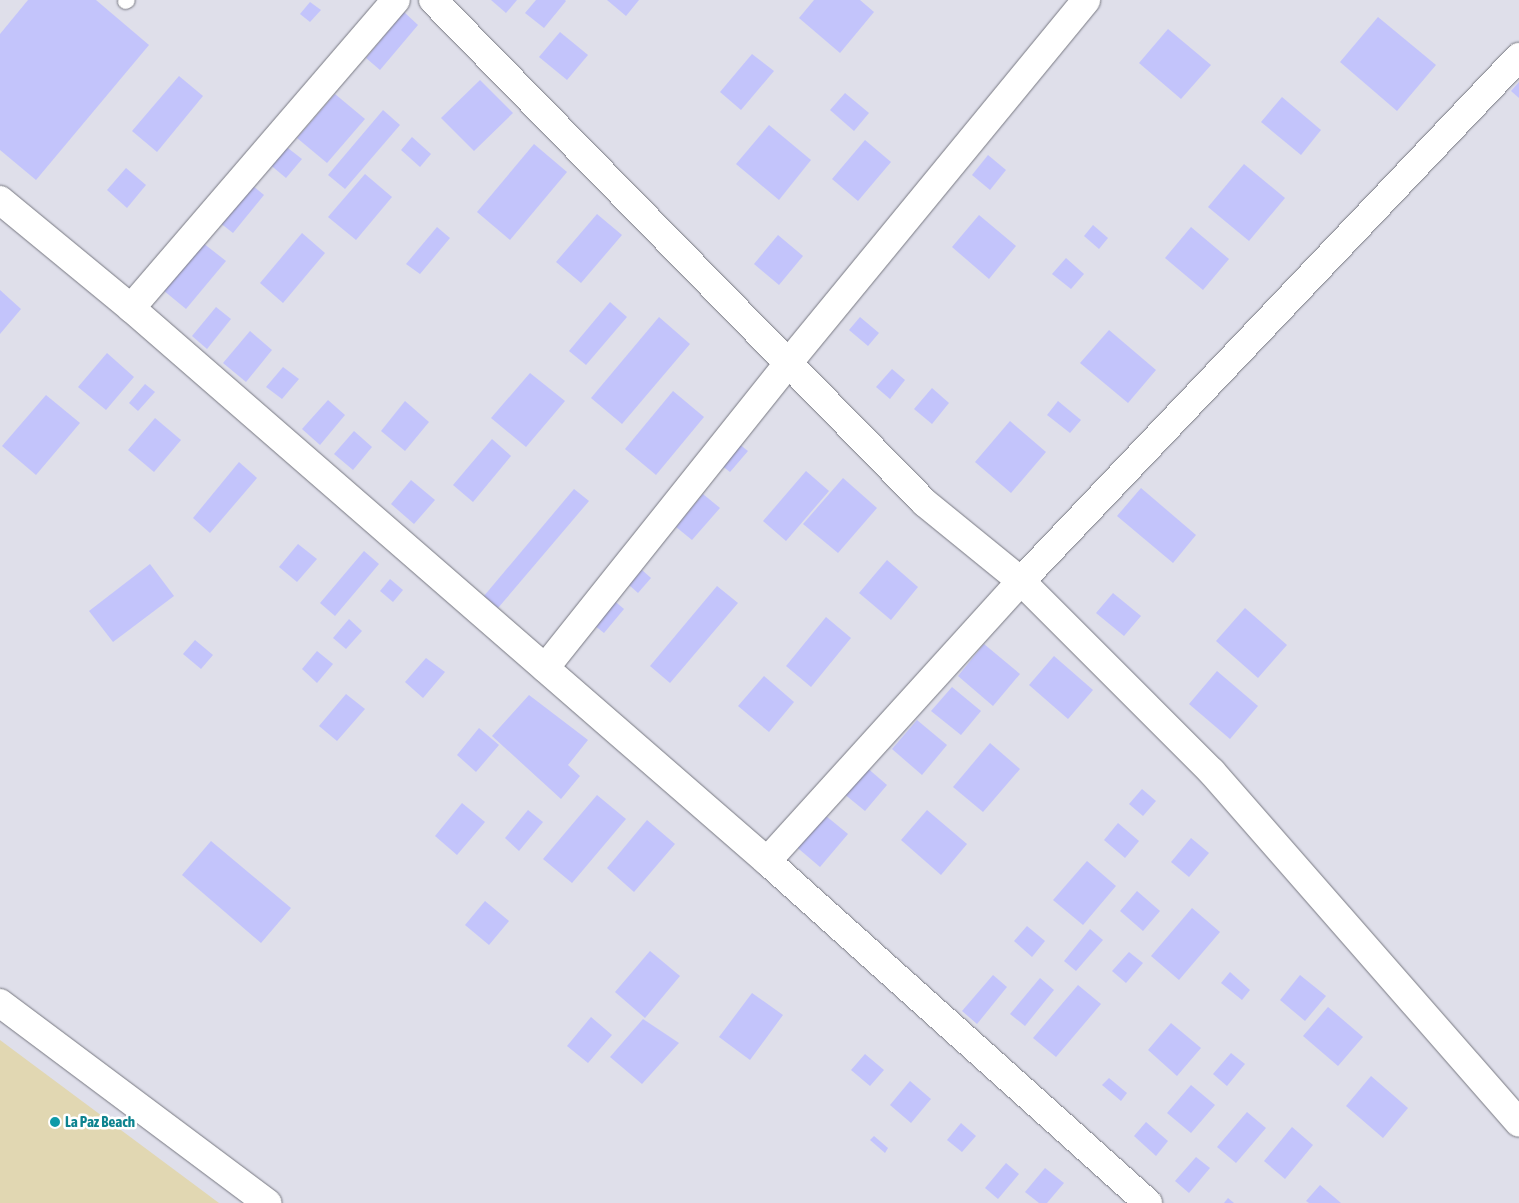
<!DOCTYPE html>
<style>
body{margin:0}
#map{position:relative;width:1519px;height:1203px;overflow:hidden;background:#dfdfea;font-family:"Asap Condensed",sans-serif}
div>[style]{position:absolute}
.sand>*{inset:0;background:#e1d7b2}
.building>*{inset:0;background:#c3c4fb}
.roads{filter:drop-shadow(0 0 1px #767780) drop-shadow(0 0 1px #767780)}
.lane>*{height:15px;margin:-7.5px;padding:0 7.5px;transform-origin:7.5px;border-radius:7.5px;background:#fff}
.street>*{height:28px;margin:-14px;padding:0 14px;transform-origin:14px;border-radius:14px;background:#fff}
.dots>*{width:14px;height:14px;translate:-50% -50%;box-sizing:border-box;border:2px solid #fff;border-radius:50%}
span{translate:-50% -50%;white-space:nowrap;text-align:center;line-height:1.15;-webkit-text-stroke:5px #fff;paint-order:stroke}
.culture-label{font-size:15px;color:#0d838f;font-weight:700}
.left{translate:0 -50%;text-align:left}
</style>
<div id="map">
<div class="sand">
<i style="clip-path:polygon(0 1040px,219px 1203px,0 1203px)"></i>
</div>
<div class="building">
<i style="clip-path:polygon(28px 0,96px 0,149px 45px,36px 180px,0 150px,0 34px)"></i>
<i style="clip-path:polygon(491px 0,517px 0,506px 13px)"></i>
<i style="clip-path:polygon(536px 0,565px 0,566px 1px,544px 28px,525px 13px)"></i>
<i style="clip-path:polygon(607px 0,639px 0,626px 16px)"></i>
<i style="clip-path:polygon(814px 0,860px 0,874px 12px,840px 53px,799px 18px)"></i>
<i style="clip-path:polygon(310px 2px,321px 10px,310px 22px,300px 14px)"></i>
<i style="clip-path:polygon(404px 12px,418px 25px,380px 70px,366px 58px)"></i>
<i style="clip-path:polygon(1378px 17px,1436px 65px,1397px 111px,1340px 62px)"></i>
<i style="clip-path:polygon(1168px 29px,1211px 65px,1181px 99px,1139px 63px)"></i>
<i style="clip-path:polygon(560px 32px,588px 55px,567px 80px,539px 57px)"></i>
<i style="clip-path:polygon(752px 54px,774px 71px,741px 110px,720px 92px)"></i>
<i style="clip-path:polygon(179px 76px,203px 96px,157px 152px,132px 131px)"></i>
<i style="clip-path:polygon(480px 80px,513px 113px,474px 151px,441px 118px)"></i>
<i style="clip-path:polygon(1519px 82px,1519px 98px,1511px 91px)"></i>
<i style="clip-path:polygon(845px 93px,869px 113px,854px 131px,830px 110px)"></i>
<i style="clip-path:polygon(335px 94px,365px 119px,327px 163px,297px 138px)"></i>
<i style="clip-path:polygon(1282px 97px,1321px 130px,1301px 155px,1261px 122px)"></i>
<i style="clip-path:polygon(383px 110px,400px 125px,345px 189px,328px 175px)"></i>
<i style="clip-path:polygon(769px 125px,811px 160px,779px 200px,736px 164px)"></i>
<i style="clip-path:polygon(412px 137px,431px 154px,420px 167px,401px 150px)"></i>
<i style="clip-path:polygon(865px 140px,891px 162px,858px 201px,832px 179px)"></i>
<i style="clip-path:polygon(534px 144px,567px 172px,510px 240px,477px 212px)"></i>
<i style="clip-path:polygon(284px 145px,302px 159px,286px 178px,268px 163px)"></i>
<i style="clip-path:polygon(988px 155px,1006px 170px,990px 190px,972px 175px)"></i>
<i style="clip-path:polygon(1244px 164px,1285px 198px,1249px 241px,1208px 207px)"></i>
<i style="clip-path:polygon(126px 168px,146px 185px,127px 208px,107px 190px)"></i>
<i style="clip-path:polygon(365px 174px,392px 197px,356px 240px,328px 217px)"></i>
<i style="clip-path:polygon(247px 181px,264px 195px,233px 233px,215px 219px)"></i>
<i style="clip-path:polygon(597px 214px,622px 235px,581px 283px,556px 262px)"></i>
<i style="clip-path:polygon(979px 215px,1016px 246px,989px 279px,952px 247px)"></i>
<i style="clip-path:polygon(1093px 225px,1108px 238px,1099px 249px,1084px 236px)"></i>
<i style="clip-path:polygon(437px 227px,450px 238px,420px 274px,406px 264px)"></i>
<i style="clip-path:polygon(1191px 227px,1229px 259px,1203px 290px,1165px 258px)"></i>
<i style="clip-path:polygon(302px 233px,325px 253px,283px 303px,260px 283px)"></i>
<i style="clip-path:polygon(778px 235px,803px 256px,779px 285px,754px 264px)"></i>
<i style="clip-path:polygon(203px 243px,226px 261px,186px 309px,163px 290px)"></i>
<i style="clip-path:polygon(1066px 258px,1084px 274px,1071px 289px,1052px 274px)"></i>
<i style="clip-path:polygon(0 290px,21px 309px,0 334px)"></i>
<i style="clip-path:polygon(610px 302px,627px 317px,586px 365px,569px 351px)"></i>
<i style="clip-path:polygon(216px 307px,231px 319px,207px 349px,192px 336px)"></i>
<i style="clip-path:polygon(659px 317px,690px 344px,622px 424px,591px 398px)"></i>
<i style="clip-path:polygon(860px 317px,879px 333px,868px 346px,849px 330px)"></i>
<i style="clip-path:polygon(1109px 330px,1156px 370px,1128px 403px,1080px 363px)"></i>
<i style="clip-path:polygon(250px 331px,272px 350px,246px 382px,223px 363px)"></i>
<i style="clip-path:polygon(107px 353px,134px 377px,106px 410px,78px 387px)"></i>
<i style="clip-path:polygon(283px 367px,299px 379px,282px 399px,266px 387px)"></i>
<i style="clip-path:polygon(892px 369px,905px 380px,890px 399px,876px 387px)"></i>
<i style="clip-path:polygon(530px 373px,565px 401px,526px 447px,491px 418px)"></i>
<i style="clip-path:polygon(145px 384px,155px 392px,138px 411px,129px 403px)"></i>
<i style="clip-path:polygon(932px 388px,949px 403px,932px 424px,914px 409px)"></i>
<i style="clip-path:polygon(673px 391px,704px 417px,656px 475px,625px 449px)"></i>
<i style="clip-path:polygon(46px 395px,80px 423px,36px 475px,2px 446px)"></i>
<i style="clip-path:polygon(328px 400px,345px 415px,320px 445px,302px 429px)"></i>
<i style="clip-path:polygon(405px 401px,429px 422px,405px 451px,381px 431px)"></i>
<i style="clip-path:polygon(1058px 401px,1081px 420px,1070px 433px,1047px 415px)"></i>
<i style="clip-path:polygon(155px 418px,181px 440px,154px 472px,128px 450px)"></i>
<i style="clip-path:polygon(1010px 421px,1046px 452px,1011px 493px,975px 462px)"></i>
<i style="clip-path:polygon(354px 431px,372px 447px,353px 470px,334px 454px)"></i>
<i style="clip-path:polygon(492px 439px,511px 456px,473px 502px,453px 485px)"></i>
<i style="clip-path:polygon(739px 444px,748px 451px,730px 472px,721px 465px)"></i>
<i style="clip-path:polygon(239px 462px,257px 478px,210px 533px,193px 518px)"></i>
<i style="clip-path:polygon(806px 471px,829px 491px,786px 541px,763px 521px)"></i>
<i style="clip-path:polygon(843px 478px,877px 508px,838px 553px,803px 524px)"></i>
<i style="clip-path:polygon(411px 480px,435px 500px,414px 524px,391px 504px)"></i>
<i style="clip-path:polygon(1141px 488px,1196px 535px,1173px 563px,1117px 516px)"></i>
<i style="clip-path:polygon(574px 489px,589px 501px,498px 608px,484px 596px)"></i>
<i style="clip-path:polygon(703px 494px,720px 508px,692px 540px,676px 527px)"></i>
<i style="clip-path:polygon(298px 544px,317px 559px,297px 582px,279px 567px)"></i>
<i style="clip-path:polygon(364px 551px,379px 564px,335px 616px,320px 603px)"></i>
<i style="clip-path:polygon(887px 560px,918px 587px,891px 620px,859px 593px)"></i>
<i style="clip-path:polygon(150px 564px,174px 596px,113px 642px,89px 611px)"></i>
<i style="clip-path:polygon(642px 570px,651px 578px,638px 593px,629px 585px)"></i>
<i style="clip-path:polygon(390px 579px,403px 590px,393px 602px,380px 591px)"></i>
<i style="clip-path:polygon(717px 586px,738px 603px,670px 683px,650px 666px)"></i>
<i style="clip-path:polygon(1113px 593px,1141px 616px,1124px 636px,1096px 613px)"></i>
<i style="clip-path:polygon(611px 598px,624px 609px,604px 633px,590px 622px)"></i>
<i style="clip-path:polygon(1245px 608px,1287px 645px,1258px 678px,1216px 641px)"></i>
<i style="clip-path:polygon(826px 617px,851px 638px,811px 687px,786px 666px)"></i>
<i style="clip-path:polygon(349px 619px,362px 631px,346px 649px,333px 638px)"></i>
<i style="clip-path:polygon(195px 640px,213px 655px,201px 669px,183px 654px)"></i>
<i style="clip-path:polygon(984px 644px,1020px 674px,993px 706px,958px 676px)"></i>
<i style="clip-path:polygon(317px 651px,333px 664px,317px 683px,302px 669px)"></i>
<i style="clip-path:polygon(1054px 656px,1093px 690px,1068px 719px,1029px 685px)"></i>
<i style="clip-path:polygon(426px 658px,445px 672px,423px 698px,405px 682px)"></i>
<i style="clip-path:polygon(1217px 671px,1258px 706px,1230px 739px,1189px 704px)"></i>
<i style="clip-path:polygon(764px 676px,794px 702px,769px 732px,738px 706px)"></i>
<i style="clip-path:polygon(952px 687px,981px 711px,961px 735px,931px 711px)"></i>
<i style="clip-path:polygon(346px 694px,365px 709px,337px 741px,319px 726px)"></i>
<i style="clip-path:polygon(529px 695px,588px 740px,568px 765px,580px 776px,561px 799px,492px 736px)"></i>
<i style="clip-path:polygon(917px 720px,947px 745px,922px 775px,892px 749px)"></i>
<i style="clip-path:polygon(479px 728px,499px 745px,476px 772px,457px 755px)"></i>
<i style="clip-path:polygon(990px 743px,1020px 769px,983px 812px,953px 787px)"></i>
<i style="clip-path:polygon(865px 766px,887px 785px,865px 811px,843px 793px)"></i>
<i style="clip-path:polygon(1142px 789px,1156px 801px,1143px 816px,1129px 804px)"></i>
<i style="clip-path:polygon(597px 795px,626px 819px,572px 883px,543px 859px)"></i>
<i style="clip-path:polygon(462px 803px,485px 822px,457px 855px,435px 836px)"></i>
<i style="clip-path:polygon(528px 810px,543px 822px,519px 851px,505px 838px)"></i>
<i style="clip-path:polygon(927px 810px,967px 844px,941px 875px,901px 840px)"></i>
<i style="clip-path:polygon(820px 811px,848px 834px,820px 867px,793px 844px)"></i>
<i style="clip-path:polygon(647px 820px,675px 844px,634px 892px,607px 868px)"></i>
<i style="clip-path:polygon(1118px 823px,1139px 841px,1125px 858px,1104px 840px)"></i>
<i style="clip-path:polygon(1191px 838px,1209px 853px,1189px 877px,1171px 862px)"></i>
<i style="clip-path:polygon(211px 841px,291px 908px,261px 943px,182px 875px)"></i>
<i style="clip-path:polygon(1087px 861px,1116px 886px,1083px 925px,1053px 900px)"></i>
<i style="clip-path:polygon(1137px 891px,1160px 911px,1143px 931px,1120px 911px)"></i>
<i style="clip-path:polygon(485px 901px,509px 921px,489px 945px,465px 925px)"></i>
<i style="clip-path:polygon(1192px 908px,1220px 932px,1179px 980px,1151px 956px)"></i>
<i style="clip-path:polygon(1027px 926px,1045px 941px,1032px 957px,1014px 941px)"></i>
<i style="clip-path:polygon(1090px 929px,1103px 940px,1076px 971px,1064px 961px)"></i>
<i style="clip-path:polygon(650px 951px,680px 976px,645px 1018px,615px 992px)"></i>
<i style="clip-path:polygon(1129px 952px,1143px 963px,1126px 983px,1112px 971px)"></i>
<i style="clip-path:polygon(1230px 972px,1250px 990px,1242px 1000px,1221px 983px)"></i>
<i style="clip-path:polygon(993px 975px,1007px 987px,977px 1024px,962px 1011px)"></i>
<i style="clip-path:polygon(1300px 975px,1326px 996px,1305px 1021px,1280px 1000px)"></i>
<i style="clip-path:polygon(1040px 978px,1054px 990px,1025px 1026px,1010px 1014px)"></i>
<i style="clip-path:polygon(1078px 985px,1101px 1004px,1056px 1057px,1033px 1038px)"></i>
<i style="clip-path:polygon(752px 993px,783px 1015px,750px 1060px,719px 1037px)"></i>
<i style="clip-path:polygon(1328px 1007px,1363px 1037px,1338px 1066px,1303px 1036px)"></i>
<i style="clip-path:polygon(591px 1017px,612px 1035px,588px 1063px,567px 1046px)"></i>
<i style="clip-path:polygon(643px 1019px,679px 1043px,642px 1084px,610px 1057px)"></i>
<i style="clip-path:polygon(1171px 1023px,1201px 1048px,1177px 1076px,1148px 1050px)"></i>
<i style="clip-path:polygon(1231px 1053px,1245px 1064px,1227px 1086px,1213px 1074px)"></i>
<i style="clip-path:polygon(865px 1054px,884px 1070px,870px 1086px,851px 1070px)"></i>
<i style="clip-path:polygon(1371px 1076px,1408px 1108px,1383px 1138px,1346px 1106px)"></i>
<i style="clip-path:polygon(1109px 1078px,1127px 1093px,1121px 1101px,1102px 1085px)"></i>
<i style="clip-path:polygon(910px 1081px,931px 1099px,911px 1123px,890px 1105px)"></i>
<i style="clip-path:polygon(1191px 1085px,1215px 1105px,1191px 1133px,1167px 1113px)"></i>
<i style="clip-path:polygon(1247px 1112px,1266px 1128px,1236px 1163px,1217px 1147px)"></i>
<i style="clip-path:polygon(1146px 1122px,1168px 1141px,1156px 1156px,1134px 1136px)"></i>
<i style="clip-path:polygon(961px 1123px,976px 1136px,962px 1152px,947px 1140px)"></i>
<i style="clip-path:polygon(1292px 1127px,1313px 1145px,1285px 1179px,1264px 1161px)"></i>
<i style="clip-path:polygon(874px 1136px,888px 1148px,885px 1153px,870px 1140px)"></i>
<i style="clip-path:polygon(1196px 1157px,1210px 1168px,1189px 1193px,1175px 1181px)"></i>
<i style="clip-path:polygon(1006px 1163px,1019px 1174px,998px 1199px,985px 1188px)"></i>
<i style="clip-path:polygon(1045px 1168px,1064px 1183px,1047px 1203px,1039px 1203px,1025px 1192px)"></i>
<i style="clip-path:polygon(1320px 1185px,1341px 1203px,1309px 1203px,1306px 1201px)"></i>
<i style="clip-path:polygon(1228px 1198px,1234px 1203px,1224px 1203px)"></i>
</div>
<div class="roads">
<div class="lane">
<i style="left:125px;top:1px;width:2px;rotate:-27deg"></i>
</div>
<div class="street">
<i style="left:433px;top:0;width:704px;rotate:45.63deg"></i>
<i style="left:925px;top:503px;width:124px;rotate:39.1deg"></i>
<i style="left:1021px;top:581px;width:270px;rotate:45deg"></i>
<i style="left:1212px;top:772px;width:466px;rotate:48.8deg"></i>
<i style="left:0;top:200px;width:170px;rotate:39.5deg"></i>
<i style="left:131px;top:308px;width:843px;rotate:41.01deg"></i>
<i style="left:767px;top:861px;width:512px;rotate:41.91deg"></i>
<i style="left:131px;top:308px;width:406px;rotate:-49.3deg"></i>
<i style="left:545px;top:668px;width:391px;rotate:-51.4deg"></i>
<i style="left:789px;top:362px;width:468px;rotate:-50.6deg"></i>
<i style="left:767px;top:861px;width:378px;rotate:-47.8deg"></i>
<i style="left:1021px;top:581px;width:723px;rotate:-46.46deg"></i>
<i style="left:0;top:1003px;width:334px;rotate:36.8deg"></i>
</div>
</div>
<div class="dots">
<i style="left:55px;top:1122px;background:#0f9aa8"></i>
</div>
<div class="culture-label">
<span class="left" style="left:65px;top:1122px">La Paz Beach</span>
</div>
</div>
